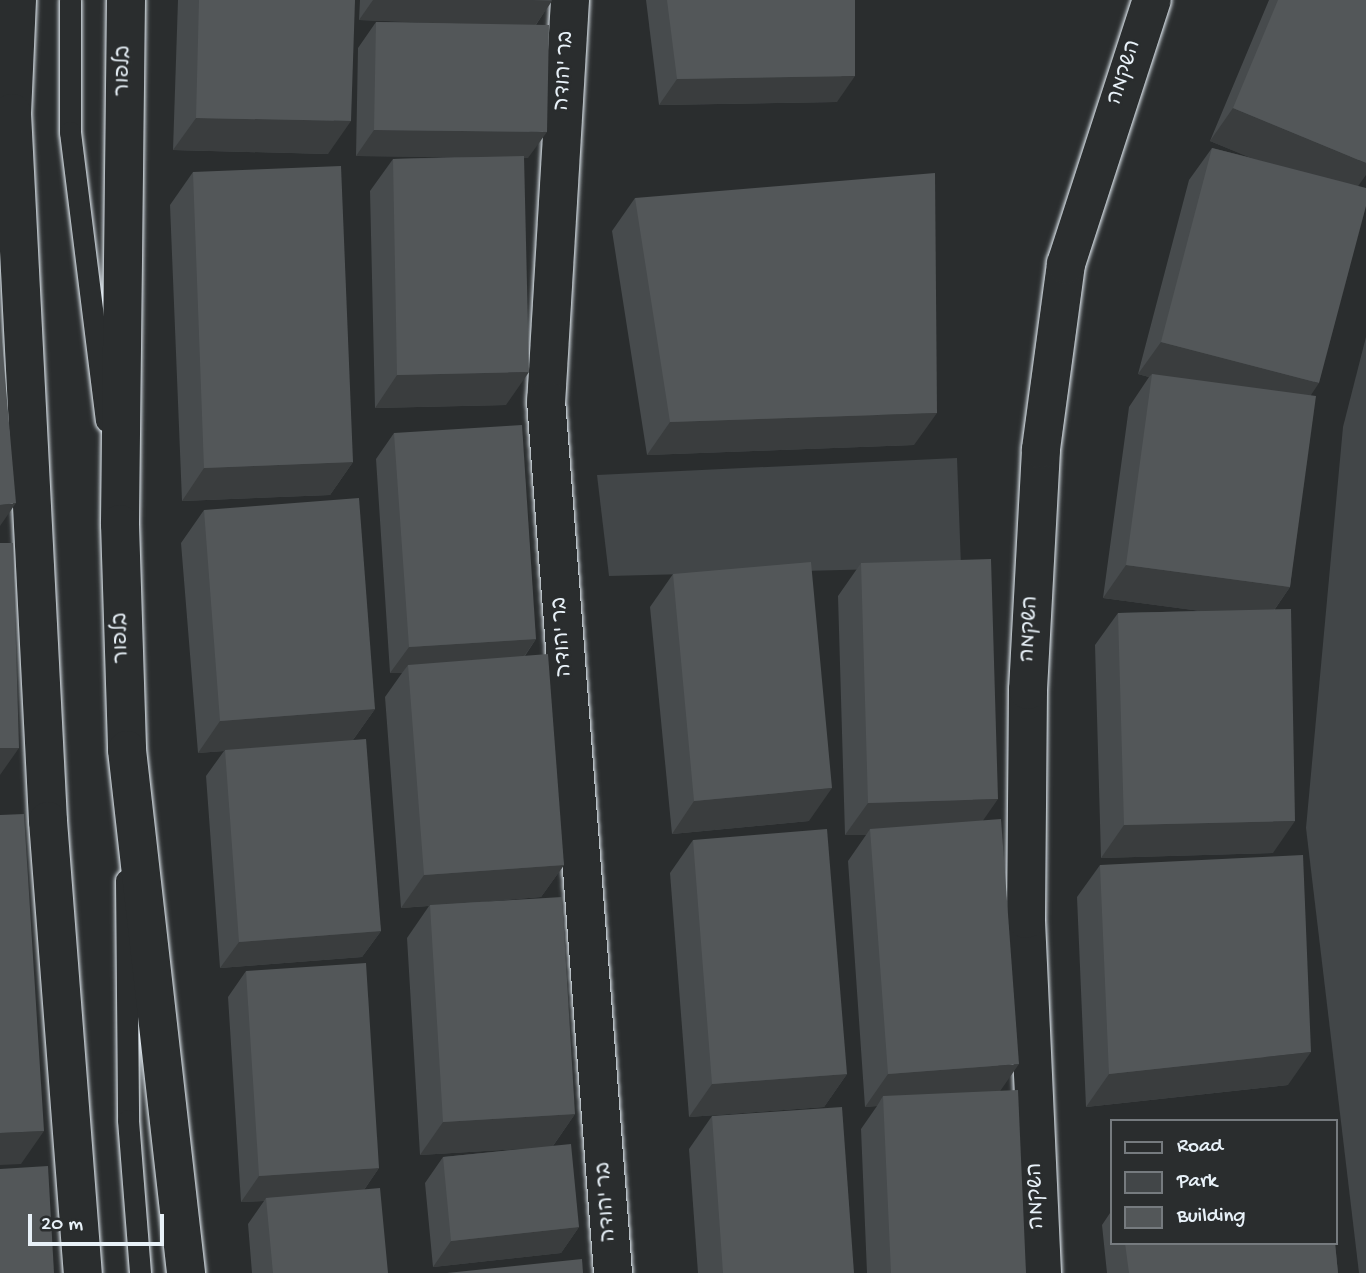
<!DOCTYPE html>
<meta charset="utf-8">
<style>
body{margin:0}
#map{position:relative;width:1366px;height:1273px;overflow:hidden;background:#2a2d2e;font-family:"Gochi Hand","Playpen Sans Hebrew",sans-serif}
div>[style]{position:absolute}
.green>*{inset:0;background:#424648}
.roads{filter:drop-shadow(0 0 2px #e8f1f8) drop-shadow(0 0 2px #e8f1f8)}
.lane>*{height:21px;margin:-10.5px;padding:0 10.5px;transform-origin:10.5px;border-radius:10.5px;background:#2a2d2e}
.street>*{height:38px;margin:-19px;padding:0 19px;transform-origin:19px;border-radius:19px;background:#2a2d2e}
.secondary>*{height:38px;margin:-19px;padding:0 19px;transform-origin:19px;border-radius:19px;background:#2a2d2e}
.wall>*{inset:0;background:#474b4d}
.shaded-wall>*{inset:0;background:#3a3d3e}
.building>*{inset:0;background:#535759}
span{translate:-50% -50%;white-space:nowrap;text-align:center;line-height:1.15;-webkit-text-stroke:5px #2a2d2e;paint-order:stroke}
.street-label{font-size:21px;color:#e8f1f8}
.legend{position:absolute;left:1110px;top:1119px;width:228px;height:126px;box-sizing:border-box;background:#2a2d2e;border:2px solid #767b7f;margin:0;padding:9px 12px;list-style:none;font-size:21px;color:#e8f1f8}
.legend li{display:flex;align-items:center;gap:14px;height:35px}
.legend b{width:35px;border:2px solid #767b7f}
.scale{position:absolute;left:28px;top:1214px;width:136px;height:32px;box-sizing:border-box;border:4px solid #e8f1f8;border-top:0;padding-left:9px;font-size:21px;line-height:24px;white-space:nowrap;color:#e8f1f8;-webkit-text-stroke:5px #2a2d2e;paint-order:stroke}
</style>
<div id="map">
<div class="green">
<i style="clip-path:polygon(1366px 337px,1366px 1273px,1359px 1273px,1306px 828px,1343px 427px)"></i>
<i style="clip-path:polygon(957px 458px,961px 567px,609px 576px,597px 475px)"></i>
</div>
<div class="roads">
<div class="lane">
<i style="left:70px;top:0;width:132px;rotate:90deg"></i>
<i style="left:70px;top:132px;width:291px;rotate:82.9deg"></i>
<i style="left:126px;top:880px;width:240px;rotate:89.5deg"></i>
<i style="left:128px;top:1120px;width:153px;rotate:85.5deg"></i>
</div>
<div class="street">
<i style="left:570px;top:0;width:401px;rotate:93.4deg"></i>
<i style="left:546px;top:400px;width:876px;rotate:85.61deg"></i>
<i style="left:1042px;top:1273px;width:354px;rotate:-92.6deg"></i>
<i style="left:1026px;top:919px;width:229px;rotate:-89.5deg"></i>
<i style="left:1028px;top:690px;width:241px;rotate:-86.9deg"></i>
<i style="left:1041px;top:449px;width:187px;rotate:-82.3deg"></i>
<i style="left:1066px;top:264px;width:278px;rotate:-72deg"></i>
</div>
<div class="secondary">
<i style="left:17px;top:0;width:113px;rotate:92.5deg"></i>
<i style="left:12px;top:113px;width:709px;rotate:87.09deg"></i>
<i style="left:48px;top:821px;width:453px;rotate:85.6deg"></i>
<i style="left:126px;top:0;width:524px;rotate:90.66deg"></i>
<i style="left:120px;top:524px;width:226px;rotate:88.2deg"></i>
<i style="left:127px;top:750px;width:526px;rotate:83.56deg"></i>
</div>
</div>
<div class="wall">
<i style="clip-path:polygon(178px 0,355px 0,328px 154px,173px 150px)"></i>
<i style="clip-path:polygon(360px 0,552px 0,536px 25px,528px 158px,524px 158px,506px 405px,375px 408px,370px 191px,393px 159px,455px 157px,356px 156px,358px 48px,376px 22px,445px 23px,359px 20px)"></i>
<i style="clip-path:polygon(646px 0,855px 0,837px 102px,659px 105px)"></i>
<i style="clip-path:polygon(1269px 0,1366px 0,1358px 186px,1311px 395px,1290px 587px,1275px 609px,1273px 853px,1101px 858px,1095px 645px,1118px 613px,1201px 611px,1103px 598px,1129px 407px,1149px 377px,1138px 374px,1189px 180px,1212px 148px,1252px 158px,1210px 141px)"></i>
<i style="clip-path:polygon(193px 172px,353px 462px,330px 495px,182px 501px,170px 205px)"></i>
<i style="clip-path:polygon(635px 198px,914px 445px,647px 455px,612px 231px)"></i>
<i style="clip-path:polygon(394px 433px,536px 639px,525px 656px,564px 865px,541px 897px,480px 902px,575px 1114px,553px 1146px,579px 1227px,561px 1253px,433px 1267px,425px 1183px,443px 1157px,534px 1148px,420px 1155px,407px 938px,429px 906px,401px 908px,385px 697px,402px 673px,390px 673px,376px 459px)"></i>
<i style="clip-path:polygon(204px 510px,375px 709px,353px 740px,381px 931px,362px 957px,220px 968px,206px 776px,224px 751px,198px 753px,181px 543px)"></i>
<i style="clip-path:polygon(861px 563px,983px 821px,1000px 1091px,1026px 1273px,867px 1273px,861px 1129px,877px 1106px,865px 1107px,848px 861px,866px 835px,845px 835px,838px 596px)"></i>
<i style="clip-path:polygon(673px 574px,809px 821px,672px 834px,650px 607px)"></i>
<i style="clip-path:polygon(693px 840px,847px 1074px,824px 1107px,689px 1117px,670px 873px)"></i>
<i style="clip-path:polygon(1100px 865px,1288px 1085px,1086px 1107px,1077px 897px)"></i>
<i style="clip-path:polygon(246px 971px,379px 1168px,364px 1190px,388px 1273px,252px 1273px,248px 1224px,264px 1201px,241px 1202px,228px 997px)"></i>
<i style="clip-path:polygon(712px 1116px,854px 1273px,698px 1273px,689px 1149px)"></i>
<i style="clip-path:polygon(1112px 1210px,1112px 1243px,1335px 1243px,1338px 1273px,1107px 1273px,1102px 1225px)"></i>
</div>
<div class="shaded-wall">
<i style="clip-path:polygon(373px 0,532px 0,552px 1px,534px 27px,359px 20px)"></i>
<i style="clip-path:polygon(855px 76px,837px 102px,659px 105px,677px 79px)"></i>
<i style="clip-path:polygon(1233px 108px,1366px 163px,1366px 175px,1349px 199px,1210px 141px)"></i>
<i style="clip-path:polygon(196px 118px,351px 121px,328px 154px,173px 150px)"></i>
<i style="clip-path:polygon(374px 130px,547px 132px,528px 158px,356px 156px)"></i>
<i style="clip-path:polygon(1161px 342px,1319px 383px,1297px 416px,1152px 374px,1149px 377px,1138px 374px)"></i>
<i style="clip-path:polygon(529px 372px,506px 405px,375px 408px,397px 375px)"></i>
<i style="clip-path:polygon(937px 413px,914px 445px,647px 455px,670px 422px)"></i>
<i style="clip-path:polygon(353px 462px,330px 495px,182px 501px,204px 468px)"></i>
<i style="clip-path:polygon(16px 503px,0 526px,0 505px)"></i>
<i style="clip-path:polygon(1126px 565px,1290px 587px,1267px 620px,1103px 598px)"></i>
<i style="clip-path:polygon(536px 639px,518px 665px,408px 665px,402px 673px,390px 673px,409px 647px)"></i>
<i style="clip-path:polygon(375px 709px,352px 741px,198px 753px,220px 721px)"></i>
<i style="clip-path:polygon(0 748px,19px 748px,0 775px)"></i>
<i style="clip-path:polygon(832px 788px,809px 821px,672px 834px,694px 801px)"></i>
<i style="clip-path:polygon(998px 799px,975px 832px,870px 829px,866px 835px,845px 835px,868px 803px)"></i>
<i style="clip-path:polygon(1295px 821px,1273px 853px,1101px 858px,1124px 825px)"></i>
<i style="clip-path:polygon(564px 865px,541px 897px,401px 908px,424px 875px)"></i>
<i style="clip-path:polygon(381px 931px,362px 957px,220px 968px,239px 942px)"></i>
<i style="clip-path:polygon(1311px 1052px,1288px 1085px,1086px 1107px,1109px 1074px)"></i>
<i style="clip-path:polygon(1019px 1064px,996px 1097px,883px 1096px,877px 1106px,865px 1107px,888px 1074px)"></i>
<i style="clip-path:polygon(847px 1074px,824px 1107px,689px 1117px,712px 1084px)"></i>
<i style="clip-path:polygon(575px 1114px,552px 1147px,420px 1155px,443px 1122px)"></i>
<i style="clip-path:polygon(44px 1131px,21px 1164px,0 1165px,0 1133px)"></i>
<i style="clip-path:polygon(379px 1168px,361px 1194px,266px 1198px,264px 1201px,241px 1202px,259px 1176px)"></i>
<i style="clip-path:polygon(579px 1227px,561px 1253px,433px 1267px,451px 1241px)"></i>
</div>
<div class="building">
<i style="clip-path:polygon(199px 0,355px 0,351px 121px,196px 118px)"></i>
<i style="clip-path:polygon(667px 0,855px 0,855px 76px,677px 79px)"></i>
<i style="clip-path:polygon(1278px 0,1366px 0,1366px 163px,1233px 108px)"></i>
<i style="clip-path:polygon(376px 22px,549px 25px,547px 132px,374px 130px)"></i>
<i style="clip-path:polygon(1212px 148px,1366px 188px,1366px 206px,1319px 383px,1161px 342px)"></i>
<i style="clip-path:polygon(524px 156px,529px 372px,397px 375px,393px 159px)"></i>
<i style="clip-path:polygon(341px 166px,353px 462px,204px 468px,193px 172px)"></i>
<i style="clip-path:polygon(935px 173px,937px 413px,670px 422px,635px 198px)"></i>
<i style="clip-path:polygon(0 320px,16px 503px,0 505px)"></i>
<i style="clip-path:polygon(1152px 374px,1316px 396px,1290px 587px,1126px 565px)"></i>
<i style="clip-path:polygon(522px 425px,536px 639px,409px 647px,394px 433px)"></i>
<i style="clip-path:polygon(359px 498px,375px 709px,220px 721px,204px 510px)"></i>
<i style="clip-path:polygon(0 543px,13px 543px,19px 748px,0 748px)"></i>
<i style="clip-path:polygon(991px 559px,998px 799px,868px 803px,861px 563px)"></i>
<i style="clip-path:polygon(811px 562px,832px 788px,694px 801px,673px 574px)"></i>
<i style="clip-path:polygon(1291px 609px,1295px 821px,1124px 825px,1118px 613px)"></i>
<i style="clip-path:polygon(548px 654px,564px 865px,424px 875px,408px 665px)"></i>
<i style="clip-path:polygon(366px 739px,381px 931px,239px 942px,225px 750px)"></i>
<i style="clip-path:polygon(24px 814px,44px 1131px,0 1133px,0 815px)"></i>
<i style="clip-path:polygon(1001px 819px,1019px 1064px,888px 1074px,870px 829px)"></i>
<i style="clip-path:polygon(827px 829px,847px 1074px,712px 1084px,693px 840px)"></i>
<i style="clip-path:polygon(1303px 855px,1311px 1052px,1109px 1074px,1100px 865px)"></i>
<i style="clip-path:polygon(562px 897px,575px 1114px,443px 1122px,430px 905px)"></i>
<i style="clip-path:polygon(366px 963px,379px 1168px,259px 1176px,246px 971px)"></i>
<i style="clip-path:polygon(1018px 1090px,1026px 1273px,891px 1273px,883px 1096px)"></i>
<i style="clip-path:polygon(842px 1107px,854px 1273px,723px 1273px,712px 1116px)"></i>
<i style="clip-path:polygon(571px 1144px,579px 1227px,451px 1241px,443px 1157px)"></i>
<i style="clip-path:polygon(48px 1166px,54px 1273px,0 1273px,0 1169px)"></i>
<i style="clip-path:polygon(380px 1188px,388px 1273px,273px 1273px,266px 1198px)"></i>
<i style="clip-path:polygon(1125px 1243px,1335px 1243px,1338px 1273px,1129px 1273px)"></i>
<i style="clip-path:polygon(582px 1259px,583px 1273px,447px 1273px)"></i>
</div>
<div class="street-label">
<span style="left:125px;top:71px;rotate:-89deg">בלפור</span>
<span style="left:566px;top:71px;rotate:-87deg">בר יהודה</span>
<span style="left:1126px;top:73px;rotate:-72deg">השקמה</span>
<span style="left:1031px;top:629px;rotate:-87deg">השקמה</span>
<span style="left:564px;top:637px;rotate:-94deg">בר יהודה</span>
<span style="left:123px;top:638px;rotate:-92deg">בלפור</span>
<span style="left:1038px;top:1196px;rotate:-92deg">השקמה</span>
<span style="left:608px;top:1202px;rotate:-94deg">בר יהודה</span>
</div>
<ul class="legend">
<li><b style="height:9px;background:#2a2d2e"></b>Road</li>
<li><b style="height:19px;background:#424648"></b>Park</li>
<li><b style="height:19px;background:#535759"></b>Building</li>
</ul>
<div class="scale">20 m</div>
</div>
